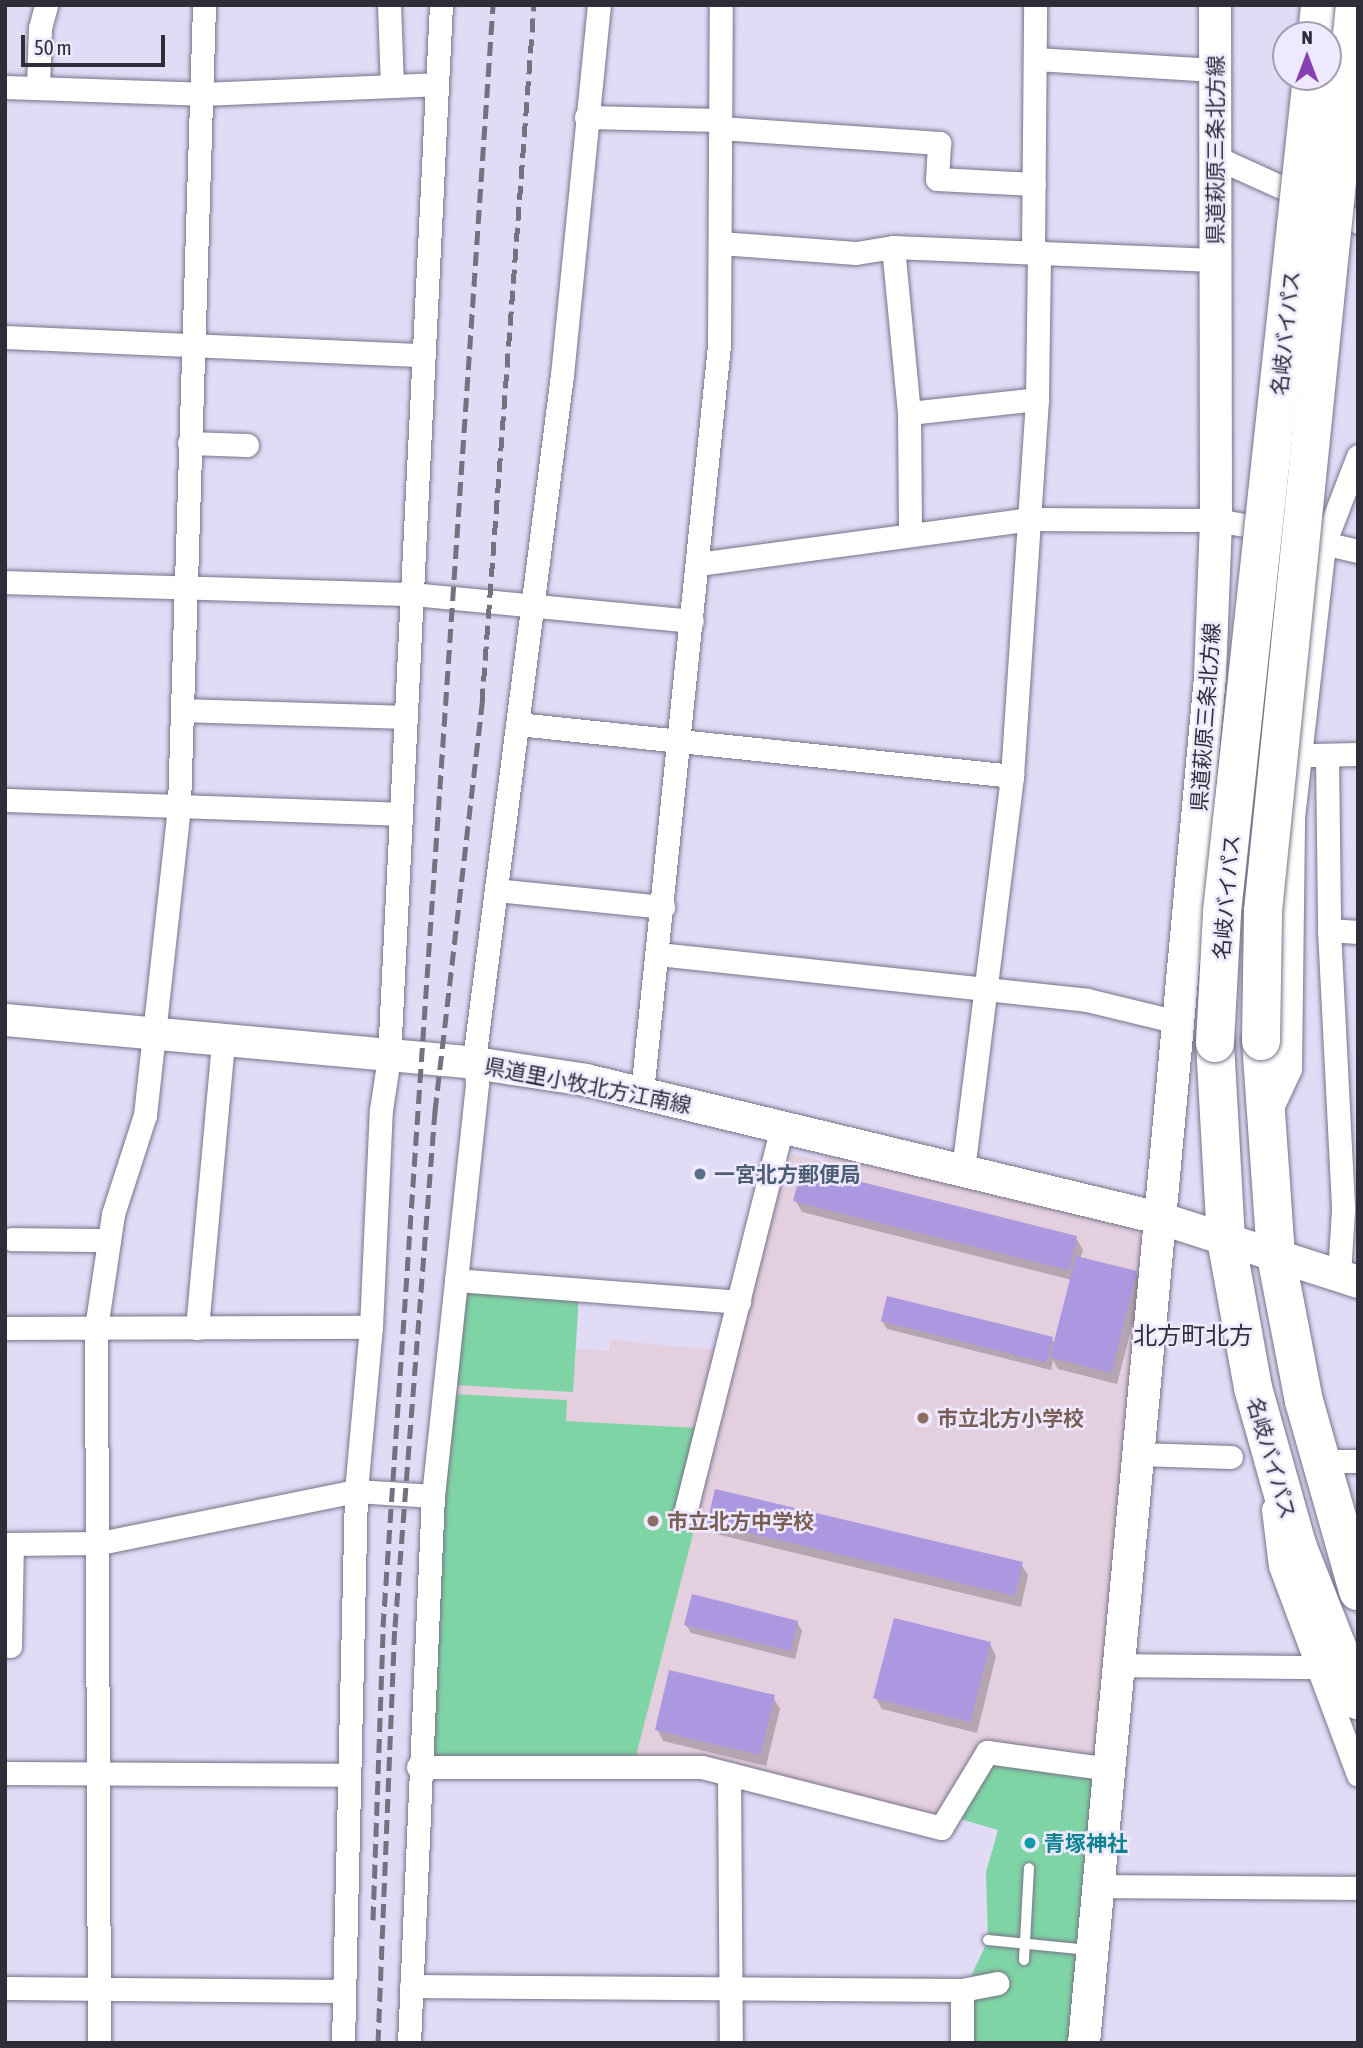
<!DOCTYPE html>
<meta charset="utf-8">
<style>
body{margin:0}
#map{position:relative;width:1363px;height:2048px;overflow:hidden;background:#e1dbf5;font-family:"Asap Condensed","Noto Sans JP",sans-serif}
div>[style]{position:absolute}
.education>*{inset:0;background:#e3cfde}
.green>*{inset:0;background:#7fd4a5}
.shadow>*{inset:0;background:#0003}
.building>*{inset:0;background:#ac97e1}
.roads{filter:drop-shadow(0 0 2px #78738a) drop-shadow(0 0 2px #78738a)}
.lane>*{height:10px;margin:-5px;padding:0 5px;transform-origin:5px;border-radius:5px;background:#fff}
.street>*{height:23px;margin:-11.5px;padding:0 11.5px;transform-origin:11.5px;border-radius:11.5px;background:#fff}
.secondary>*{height:32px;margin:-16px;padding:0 16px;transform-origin:16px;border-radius:16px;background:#fff}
.highway>*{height:38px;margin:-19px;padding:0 19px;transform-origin:19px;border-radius:19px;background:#fff}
.rail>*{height:5px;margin-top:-2.5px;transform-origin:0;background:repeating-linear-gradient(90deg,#747181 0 14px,transparent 0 21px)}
.bridges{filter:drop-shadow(0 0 2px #78738a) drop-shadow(0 0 2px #78738a)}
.highway-bridge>*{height:38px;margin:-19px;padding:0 19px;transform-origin:19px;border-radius:19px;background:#fff}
.dots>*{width:19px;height:19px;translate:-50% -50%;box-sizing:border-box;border:4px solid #eee9fe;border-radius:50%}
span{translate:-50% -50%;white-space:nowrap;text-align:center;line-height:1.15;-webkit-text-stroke:5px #eee9fe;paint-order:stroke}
.street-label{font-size:21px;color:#2f2d37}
.service-label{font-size:21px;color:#4e5e75;font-weight:700}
.left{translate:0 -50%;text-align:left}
.education-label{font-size:21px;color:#785e54;font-weight:700}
.culture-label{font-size:21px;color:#0d838f;font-weight:700}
.quarter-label{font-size:24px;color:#2f2d37}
.frame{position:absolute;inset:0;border:7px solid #2f2d37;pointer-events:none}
.north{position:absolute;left:1272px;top:21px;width:70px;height:70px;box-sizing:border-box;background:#eee9fe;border:2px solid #a29eae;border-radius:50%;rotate:0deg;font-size:19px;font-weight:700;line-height:28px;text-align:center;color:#2f2d37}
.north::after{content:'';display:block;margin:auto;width:24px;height:32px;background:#8740b3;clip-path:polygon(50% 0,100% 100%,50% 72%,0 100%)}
.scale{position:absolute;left:21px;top:35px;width:144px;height:32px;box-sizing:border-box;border:4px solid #2f2d37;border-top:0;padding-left:9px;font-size:21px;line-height:24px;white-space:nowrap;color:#2f2d37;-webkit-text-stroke:5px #eee9fe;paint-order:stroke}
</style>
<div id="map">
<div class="education">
<i style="clip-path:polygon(792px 1154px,824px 1162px,826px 1155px,1136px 1230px,1143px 1243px,1096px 1759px,937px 1819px,635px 1760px,439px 1567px,463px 1288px,576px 1349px,609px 1351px,611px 1340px,735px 1352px,776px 1186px,782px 1187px)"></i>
</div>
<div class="green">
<i style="clip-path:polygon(463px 1288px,579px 1294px,573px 1392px,454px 1385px)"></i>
<i style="clip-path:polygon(453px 1394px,567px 1400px,566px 1421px,697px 1428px,676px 1518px,693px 1534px,635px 1760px,432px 1761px,439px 1567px)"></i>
<i style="clip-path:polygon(995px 1762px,1095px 1777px,1073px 2043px,967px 2043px,967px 1985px,988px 1940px,986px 1872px,998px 1830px,957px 1818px,988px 1765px)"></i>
</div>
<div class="shadow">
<i style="clip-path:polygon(795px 1200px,1076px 1238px,1083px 1250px,1080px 1259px,1136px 1273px,1143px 1284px,1117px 1384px,1058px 1369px,1053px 1360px,1051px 1370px,887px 1329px,882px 1321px,1052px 1339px,1055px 1344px,1072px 1280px,802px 1212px)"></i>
<i style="clip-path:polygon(709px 1523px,1021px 1564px,1028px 1575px,1021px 1607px,716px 1534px)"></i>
<i style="clip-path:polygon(797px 1622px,802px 1631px,795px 1659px,691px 1633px,686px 1625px)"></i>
<i style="clip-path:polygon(990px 1644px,996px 1656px,977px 1733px,882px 1709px,875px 1697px)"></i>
<i style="clip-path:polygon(773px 1697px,780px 1709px,766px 1766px,663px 1741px,657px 1729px)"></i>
</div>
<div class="building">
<i style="clip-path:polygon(802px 1167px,1077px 1236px,1069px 1270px,793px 1201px)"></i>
<i style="clip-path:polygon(1076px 1256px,1137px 1271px,1111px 1373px,1050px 1357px)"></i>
<i style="clip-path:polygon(887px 1296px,1053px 1337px,1046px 1363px,881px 1321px)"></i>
<i style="clip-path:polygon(715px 1489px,1023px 1562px,1015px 1596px,707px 1523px)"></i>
<i style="clip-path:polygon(692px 1594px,798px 1621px,791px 1651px,684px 1625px)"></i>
<i style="clip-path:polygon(894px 1618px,991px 1642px,970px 1722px,873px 1698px)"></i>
<i style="clip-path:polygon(669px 1670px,775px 1695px,760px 1755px,655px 1730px)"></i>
</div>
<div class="roads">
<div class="lane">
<i style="left:988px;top:1940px;width:101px;rotate:5.7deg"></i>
<i style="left:1024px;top:1960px;width:92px;rotate:-86.9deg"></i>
</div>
<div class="street">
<i style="left:389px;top:5px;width:81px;rotate:87.9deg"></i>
<i style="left:1035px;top:59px;width:180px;rotate:3.5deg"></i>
<i style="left:5px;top:87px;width:196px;rotate:2deg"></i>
<i style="left:201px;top:94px;width:235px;rotate:-2.4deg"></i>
<i style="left:38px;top:88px;width:60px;rotate:-88.1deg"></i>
<i style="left:40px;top:28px;width:24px;rotate:-75deg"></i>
<i style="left:586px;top:117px;width:134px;rotate:1.3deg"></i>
<i style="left:720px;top:128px;width:220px;rotate:3.9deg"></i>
<i style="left:939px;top:143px;width:36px;rotate:93deg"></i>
<i style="left:937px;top:179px;width:97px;rotate:3deg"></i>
<i style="left:1215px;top:157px;width:157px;rotate:24.4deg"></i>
<i style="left:720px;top:243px;width:136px;rotate:4.2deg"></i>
<i style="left:856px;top:253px;width:37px;rotate:-9deg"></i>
<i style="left:893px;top:247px;width:322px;rotate:2.3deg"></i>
<i style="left:893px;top:247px;width:167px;rotate:84.5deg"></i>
<i style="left:909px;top:413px;width:121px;rotate:89.5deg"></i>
<i style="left:1033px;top:251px;width:246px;rotate:-89.5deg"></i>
<i style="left:5px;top:337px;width:419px;rotate:2.5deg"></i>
<i style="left:909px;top:413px;width:129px;rotate:-6.2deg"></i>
<i style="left:189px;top:443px;width:58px;rotate:2deg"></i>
<i style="left:1310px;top:540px;width:49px;rotate:12.9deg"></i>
<i style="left:698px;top:564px;width:334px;rotate:-7.7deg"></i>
<i style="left:1029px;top:519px;width:187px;rotate:0.3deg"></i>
<i style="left:1216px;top:520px;width:58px;rotate:10deg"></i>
<i style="left:5px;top:582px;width:407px;rotate:1.7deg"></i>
<i style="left:412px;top:594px;width:281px;rotate:5.5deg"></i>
<i style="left:183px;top:710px;width:221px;rotate:1.8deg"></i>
<i style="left:518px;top:724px;width:497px;rotate:6deg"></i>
<i style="left:1311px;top:755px;width:47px;rotate:-1.2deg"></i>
<i style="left:1327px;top:755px;width:175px;rotate:89.3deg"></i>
<i style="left:1329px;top:930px;width:280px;rotate:87.1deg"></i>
<i style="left:1343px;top:1210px;width:66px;rotate:93.5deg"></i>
<i style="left:5px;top:800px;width:396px;rotate:2deg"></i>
<i style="left:496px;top:890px;width:168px;rotate:5.8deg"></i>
<i style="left:1329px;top:930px;width:29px;rotate:4deg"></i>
<i style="left:658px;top:954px;width:431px;rotate:6.1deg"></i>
<i style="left:1087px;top:1000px;width:94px;rotate:13.6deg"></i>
<i style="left:642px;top:1092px;width:750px;rotate:-84.11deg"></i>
<i style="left:719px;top:346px;width:341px;rotate:-89.7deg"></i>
<i style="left:1270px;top:1112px;width:47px;rotate:-65.1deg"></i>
<i style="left:1290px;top:1069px;width:252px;rotate:-89.3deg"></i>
<i style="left:1293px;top:817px;width:275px;rotate:-83.5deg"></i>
<i style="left:1324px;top:544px;width:94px;rotate:-68.9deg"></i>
<i style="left:963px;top:1170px;width:397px;rotate:-82.9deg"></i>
<i style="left:1012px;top:776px;width:378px;rotate:-86.2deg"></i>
<i style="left:1037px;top:399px;width:148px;rotate:-89.2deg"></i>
<i style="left:12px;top:1239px;width:97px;rotate:0.6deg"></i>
<i style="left:456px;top:1280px;width:284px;rotate:4.4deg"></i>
<i style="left:5px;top:1328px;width:366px;rotate:-0.2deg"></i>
<i style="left:197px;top:1328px;width:288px;rotate:-84.8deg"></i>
<i style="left:1138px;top:1454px;width:93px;rotate:1.8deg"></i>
<i style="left:1321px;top:1461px;width:37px"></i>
<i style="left:1273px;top:1509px;width:57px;rotate:83deg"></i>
<i style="left:1280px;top:1566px;width:223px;rotate:69.5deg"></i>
<i style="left:685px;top:1513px;width:399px;rotate:-75.9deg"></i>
<i style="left:5px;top:1544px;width:95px;rotate:-0.6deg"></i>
<i style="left:100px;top:1543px;width:261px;rotate:-11.5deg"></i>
<i style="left:356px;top:1491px;width:77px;rotate:3.7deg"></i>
<i style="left:10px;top:1646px;width:102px;rotate:-88.9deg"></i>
<i style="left:1118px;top:1665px;width:196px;rotate:0.6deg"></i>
<i style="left:418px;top:1767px;width:284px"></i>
<i style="left:702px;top:1767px;width:247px;rotate:14.3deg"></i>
<i style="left:941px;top:1828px;width:89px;rotate:-58.8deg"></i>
<i style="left:987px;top:1752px;width:123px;rotate:7.9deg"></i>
<i style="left:5px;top:1773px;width:342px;rotate:0.3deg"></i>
<i style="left:729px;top:1774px;width:269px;rotate:89.6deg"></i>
<i style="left:1098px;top:1886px;width:260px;rotate:0.4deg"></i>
<i style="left:411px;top:1986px;width:551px;rotate:0.42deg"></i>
<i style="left:962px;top:1990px;width:53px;rotate:90deg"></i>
<i style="left:5px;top:1988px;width:337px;rotate:0.5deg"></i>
<i style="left:962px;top:1990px;width:36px;rotate:-11deg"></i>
<i style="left:99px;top:2043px;width:715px;rotate:-90.24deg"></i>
<i style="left:96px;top:1328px;width:115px;rotate:-81.5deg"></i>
<i style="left:113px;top:1214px;width:104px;rotate:-72.1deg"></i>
<i style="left:145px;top:1115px;width:311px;rotate:-83.7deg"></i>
<i style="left:179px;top:806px;width:801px;rotate:-88.21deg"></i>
<i style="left:343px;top:2043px;width:552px;rotate:-88.65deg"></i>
<i style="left:356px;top:1491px;width:165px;rotate:-84.8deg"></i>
<i style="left:371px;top:1327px;width:217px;rotate:-87.4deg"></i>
<i style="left:381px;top:1110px;width:54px;rotate:-81.4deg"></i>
<i style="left:389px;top:1057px;width:1053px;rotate:-87.17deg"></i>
<i style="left:409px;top:2043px;width:548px;rotate:-87.49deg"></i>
<i style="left:433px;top:1496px;width:414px;rotate:-83.9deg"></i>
<i style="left:477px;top:1084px;width:32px;rotate:-94deg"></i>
<i style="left:475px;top:1052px;width:683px;rotate:-82.68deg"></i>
<i style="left:562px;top:375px;width:372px;rotate:-84.3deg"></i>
</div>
<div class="secondary">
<i style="left:5px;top:1020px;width:472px;rotate:5.2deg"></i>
<i style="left:475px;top:1063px;width:112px;rotate:8.7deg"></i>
<i style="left:586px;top:1080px;width:589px;rotate:13.54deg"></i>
<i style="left:1159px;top:1218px;width:209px;rotate:17.8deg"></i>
<i style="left:1084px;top:2043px;width:1372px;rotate:-84.73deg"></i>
<i style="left:1210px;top:677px;width:157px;rotate:-87.8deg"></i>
<i style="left:1216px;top:520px;width:515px;rotate:-90.11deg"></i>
</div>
<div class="highway">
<i style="left:1317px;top:35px;width:30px;rotate:-84deg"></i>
<i style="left:1261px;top:1041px;width:216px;rotate:86deg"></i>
<i style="left:1276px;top:1256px;width:148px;rotate:79.1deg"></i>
<i style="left:1304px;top:1401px;width:198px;rotate:74.1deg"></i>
<i style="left:1215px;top:1043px;width:196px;rotate:86.8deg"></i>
<i style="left:1226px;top:1239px;width:151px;rotate:79.7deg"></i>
<i style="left:1253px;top:1388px;width:163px;rotate:74.3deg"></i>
<i style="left:1297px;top:1545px;width:167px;rotate:68.5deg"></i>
</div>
</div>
<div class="rail">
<i style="left:373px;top:1920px;width:293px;rotate:-88deg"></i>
<i style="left:383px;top:1627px;width:1626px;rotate:-86.12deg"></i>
<i style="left:378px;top:2043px;width:416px;rotate:-87.7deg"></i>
<i style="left:395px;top:1627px;width:518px;rotate:-85.57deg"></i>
<i style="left:435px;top:1111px;width:412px;rotate:-83.4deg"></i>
<i style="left:482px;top:702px;width:699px;rotate:-85.73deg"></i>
</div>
<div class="bridges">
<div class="highway-bridge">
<i style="left:1261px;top:1041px;width:130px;rotate:-89.1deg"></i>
<i style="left:1263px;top:911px;width:911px;rotate:-84.2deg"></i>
<i style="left:1215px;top:1043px;width:131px;rotate:-86.9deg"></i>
<i style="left:1222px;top:912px;width:840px;rotate:-83.85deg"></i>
</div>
</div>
<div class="dots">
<i style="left:700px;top:1174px;background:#5c6f8a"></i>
<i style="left:923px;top:1418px;background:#8d6e63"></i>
<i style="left:653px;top:1521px;background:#8d6e63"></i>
<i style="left:1030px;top:1843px;background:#0f9aa8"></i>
</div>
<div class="street-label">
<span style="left:1215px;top:150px;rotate:-90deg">県道萩原三条北方線</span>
<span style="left:1285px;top:333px;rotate:-84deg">名岐バイパス</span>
<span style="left:1205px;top:717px;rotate:-86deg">県道萩原三条北方線</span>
<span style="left:1226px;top:897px;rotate:-85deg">名岐バイパス</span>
<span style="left:588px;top:1085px;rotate:11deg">県道里小牧北方江南線</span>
<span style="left:1272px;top:1458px;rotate:74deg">名岐バイパス</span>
</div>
<div class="service-label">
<span class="left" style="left:714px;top:1174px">一宮北方郵便局</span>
</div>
<div class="education-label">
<span class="left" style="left:937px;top:1418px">市立北方小学校</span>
<span class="left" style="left:667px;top:1521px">市立北方中学校</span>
</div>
<div class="culture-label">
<span class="left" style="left:1044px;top:1843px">青塚神社</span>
</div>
<div class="quarter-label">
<span style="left:1193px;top:1336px">北方町北方</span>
</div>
<div class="frame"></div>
<div class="north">N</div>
<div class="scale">50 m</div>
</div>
